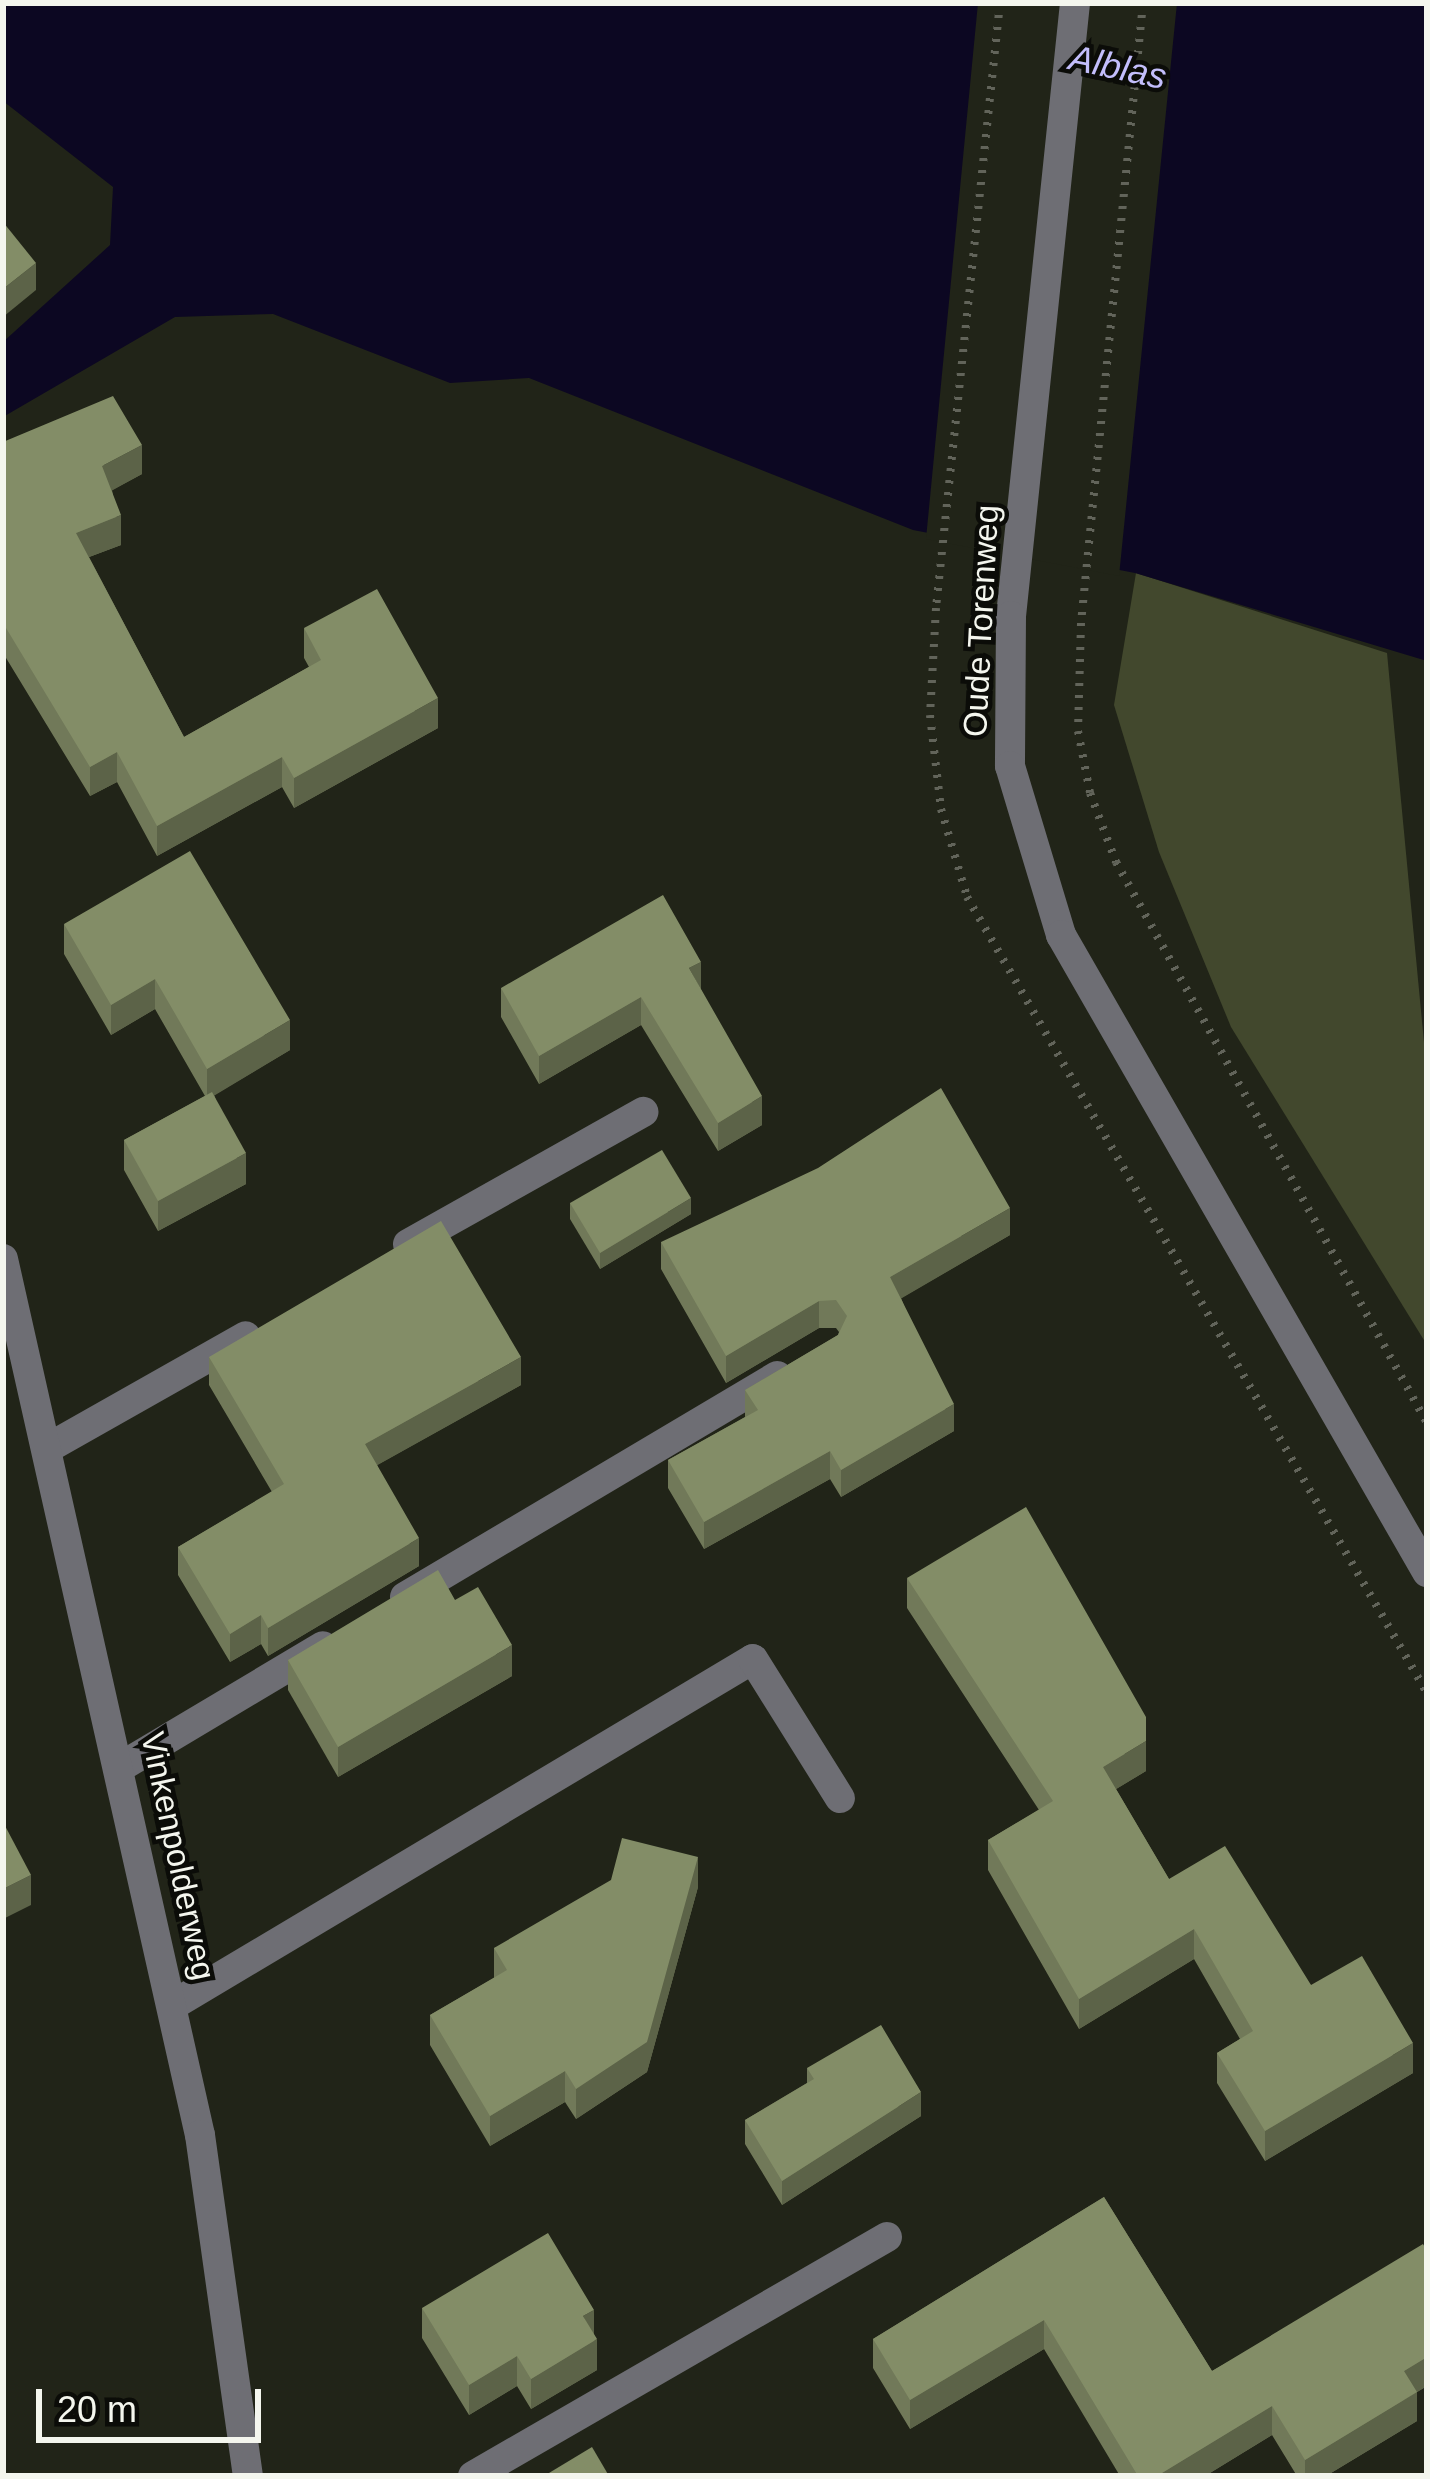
<!DOCTYPE html>
<style>
body{margin:0}
#map{position:relative;width:1430px;height:2479px;overflow:hidden;background:#212418;font-family:Arial,sans-serif}
div>[style]{position:absolute}
.green>*{inset:0;background:#42482d}
.water>*{inset:0;background:#0c0722}
.pier>*{inset:0;background:#212418}
.path>*{height:8px;margin-top:-4px;transform-origin:0;background:repeating-linear-gradient(90deg,#62645a 0 3px,transparent 0 12px)}
.service>*{height:30px;margin:-15px;padding:0 15px;transform-origin:15px;border-radius:15px;background:#6e6e74}
.minor>*{height:30px;margin:-15px;padding:0 15px;transform-origin:15px;border-radius:15px;background:#6e6e74}
.tertiary>*{height:30px;margin:-15px;padding:0 15px;transform-origin:15px;border-radius:15px;background:#6e6e74}
.wall>*{inset:0;background:#717959}
.shaded-wall>*{inset:0;background:#5c6348}
.building>*{inset:0;background:#838d67}
span{translate:-50% -50%;white-space:nowrap;text-align:center;line-height:1.15;-webkit-text-stroke:9px #0b0c08;paint-order:stroke}
.street-label{font-size:33px;color:#f4f6ee}
.water-label{font-size:36px;color:#c3befc;font-style:italic}
.frame{position:absolute;inset:0;border:6px solid #f4f6ee;pointer-events:none}
.scale{position:absolute;left:36px;top:2389px;width:225px;height:54px;box-sizing:border-box;border:6px solid #f4f6ee;border-top:0;padding-left:15px;font-size:36px;line-height:42px;white-space:nowrap;color:#f4f6ee;-webkit-text-stroke:9px #0b0c08;paint-order:stroke}
</style>
<div id="map">
<div class="green">
<i style="clip-path:polygon(1136px 573px,1387px 653px,1427px 1074px,1427px 1345px,1231px 1027px,1159px 852px,1114px 705px)"></i>
</div>
<div class="water">
<i style="clip-path:polygon(3px 3px,1427px 3px,1427px 661px,1135px 573px,913px 530px,529px 378px,450px 383px,273px 314px,175px 317px,3px 417px,3px 342px,110px 245px,113px 187px,3px 101px)"></i>
</div>
<div class="pier">
<i style="clip-path:polygon(978px 3px,1177px 3px,1119px 576px,926px 539px)"></i>
</div>
<div class="path">
<i style="left:1000px;top:3px;width:608px;rotate:96.04deg"></i>
<i style="left:936px;top:608px;width:107px;rotate:93.2deg"></i>
<i style="left:930px;top:715px;width:95px;rotate:83.3deg"></i>
<i style="left:941px;top:809px;width:92px;rotate:73.5deg"></i>
<i style="left:967px;top:897px;width:919px;rotate:59.98deg"></i>
<i style="left:1143px;top:3px;width:623px;rotate:95.71deg"></i>
<i style="left:1081px;top:623px;width:108px;rotate:91.6deg"></i>
<i style="left:1078px;top:731px;width:63px;rotate:79deg"></i>
<i style="left:1090px;top:793px;width:74px;rotate:69.4deg"></i>
<i style="left:1116px;top:862px;width:641px;rotate:61deg"></i>
</div>
<div class="service">
<i style="left:408px;top:1244px;width:270px;rotate:-29.3deg"></i>
<i style="left:48px;top:1448px;width:227px;rotate:-29.5deg"></i>
<i style="left:405px;top:1597px;width:433px;rotate:-30.7deg"></i>
<i style="left:122px;top:1766px;width:234px;rotate:-30.8deg"></i>
<i style="left:173px;top:2005px;width:675px;rotate:-30.82deg"></i>
<i style="left:753px;top:1659px;width:164px;rotate:58deg"></i>
<i style="left:473px;top:2476px;width:478px;rotate:-30deg"></i>
</div>
<div class="minor">
<i style="left:3px;top:1259px;width:898px;rotate:77.33deg"></i>
<i style="left:200px;top:2135px;width:344px;rotate:82deg"></i>
</div>
<div class="tertiary">
<i style="left:1075px;top:3px;width:616px;rotate:95.96deg"></i>
<i style="left:1011px;top:616px;width:150px;rotate:90.4deg"></i>
<i style="left:1010px;top:766px;width:177px;rotate:73.2deg"></i>
<i style="left:1061px;top:935px;width:735px;rotate:60.12deg"></i>
</div>
<div class="wall">
<i style="clip-path:polygon(3px 442px,142px 474px,112px 490px,121px 545px,89px 557px,184px 737px,309px 667px,304px 658px,304px 628px,438px 728px,294px 808px,282px 787px,157px 856px,117px 782px,90px 796px,3px 653px)"></i>
<i style="clip-path:polygon(64px 924px,290px 1050px,214px 1095px,246px 1184px,158px 1231px,124px 1170px,124px 1140px,205px 1096px,155px 1009px,111px 1035px,64px 954px)"></i>
<i style="clip-path:polygon(501px 988px,701px 990px,762px 1125px,718px 1151px,641px 1025px,539px 1084px,501px 1017px)"></i>
<i style="clip-path:polygon(570px 1203px,691px 1214px,600px 1269px,570px 1219px)"></i>
<i style="clip-path:polygon(1010px 1235px,901px 1298px,954px 1431px,841px 1497px,830px 1479px,704px 1549px,668px 1488px,668px 1460px,745px 1417px,745px 1390px,838px 1335px,839px 1332px,836px 1328px,819px 1328px,726px 1383px,661px 1269px,661px 1242px)"></i>
<i style="clip-path:polygon(209px 1357px,521px 1385px,377px 1465px,419px 1566px,268px 1656px,261px 1644px,230px 1662px,178px 1575px,178px 1547px,272px 1492px,209px 1385px)"></i>
<i style="clip-path:polygon(907px 1578px,1146px 1771px,1116px 1789px,1169px 1879px,1311px 1985px,1413px 2073px,1265px 2161px,1217px 2083px,1217px 2053px,1240px 2039px,1194px 1959px,1079px 2029px,988px 1870px,988px 1840px,1039px 1810px,907px 1608px)"></i>
<i style="clip-path:polygon(455px 1600px,512px 1676px,338px 1777px,288px 1690px,288px 1660px)"></i>
<i style="clip-path:polygon(698px 1887px,647px 2072px,576px 2119px,565px 2102px,490px 2146px,430px 2045px,430px 2015px,494px 1978px,494px 1948px)"></i>
<i style="clip-path:polygon(807px 2068px,921px 2116px,782px 2205px,745px 2144px,745px 2120px,807px 2083px)"></i>
<i style="clip-path:polygon(1104px 2197px,1212px 2371px,1427px 2251px,1427px 2386px,1417px 2392px,1417px 2421px,1326px 2476px,1297px 2476px,1272px 2435px,1205px 2476px,1120px 2476px,1044px 2349px,910px 2429px,873px 2368px,873px 2339px)"></i>
<i style="clip-path:polygon(422px 2308px,594px 2334px,597px 2370px,531px 2409px,517px 2386px,469px 2415px,422px 2338px)"></i>
</div>
<div class="shaded-wall">
<i style="clip-path:polygon(36px 263px,36px 290px,3px 317px,3px 289px)"></i>
<i style="clip-path:polygon(142px 445px,142px 474px,102px 496px,102px 466px)"></i>
<i style="clip-path:polygon(121px 515px,121px 545px,76px 562px,76px 533px)"></i>
<i style="clip-path:polygon(438px 698px,438px 728px,294px 808px,294px 778px)"></i>
<i style="clip-path:polygon(117px 752px,117px 782px,90px 796px,90px 767px)"></i>
<i style="clip-path:polygon(282px 757px,282px 787px,157px 856px,157px 826px)"></i>
<i style="clip-path:polygon(701px 962px,701px 990px,689px 968px)"></i>
<i style="clip-path:polygon(155px 979px,155px 1009px,111px 1035px,111px 1005px)"></i>
<i style="clip-path:polygon(641px 997px,641px 1025px,539px 1084px,539px 1056px)"></i>
<i style="clip-path:polygon(290px 1020px,290px 1050px,207px 1100px,207px 1069px)"></i>
<i style="clip-path:polygon(762px 1096px,762px 1125px,718px 1151px,718px 1123px)"></i>
<i style="clip-path:polygon(246px 1153px,246px 1184px,158px 1231px,158px 1201px)"></i>
<i style="clip-path:polygon(691px 1198px,691px 1214px,600px 1269px,600px 1253px)"></i>
<i style="clip-path:polygon(1010px 1208px,1010px 1235px,890px 1305px,890px 1277px)"></i>
<i style="clip-path:polygon(819px 1301px,819px 1328px,726px 1383px,726px 1356px)"></i>
<i style="clip-path:polygon(521px 1357px,521px 1385px,365px 1472px,365px 1444px)"></i>
<i style="clip-path:polygon(954px 1404px,954px 1431px,841px 1497px,841px 1470px)"></i>
<i style="clip-path:polygon(830px 1451px,830px 1479px,704px 1549px,704px 1522px)"></i>
<i style="clip-path:polygon(419px 1538px,419px 1566px,268px 1656px,268px 1628px)"></i>
<i style="clip-path:polygon(261px 1615px,261px 1644px,230px 1662px,230px 1634px)"></i>
<i style="clip-path:polygon(512px 1645px,512px 1676px,338px 1777px,338px 1747px)"></i>
<i style="clip-path:polygon(1146px 1741px,1146px 1771px,1103px 1797px,1103px 1767px)"></i>
<i style="clip-path:polygon(698px 1857px,698px 1887px,647px 2072px,576px 2119px,576px 2089px)"></i>
<i style="clip-path:polygon(31px 1875px,31px 1905px,3px 1919px,3px 1889px)"></i>
<i style="clip-path:polygon(1194px 1929px,1194px 1959px,1079px 2029px,1079px 1999px)"></i>
<i style="clip-path:polygon(1413px 2043px,1413px 2073px,1265px 2161px,1265px 2131px)"></i>
<i style="clip-path:polygon(565px 2071px,565px 2102px,490px 2146px,490px 2116px)"></i>
<i style="clip-path:polygon(921px 2092px,921px 2116px,782px 2205px,782px 2181px)"></i>
<i style="clip-path:polygon(594px 2310px,594px 2340px,583px 2316px)"></i>
<i style="clip-path:polygon(1044px 2320px,1044px 2349px,910px 2429px,910px 2400px)"></i>
<i style="clip-path:polygon(597px 2339px,597px 2370px,531px 2409px,531px 2379px)"></i>
<i style="clip-path:polygon(517px 2356px,517px 2386px,469px 2415px,469px 2385px)"></i>
<i style="clip-path:polygon(1427px 2357px,1427px 2386px,1404px 2400px,1404px 2371px)"></i>
<i style="clip-path:polygon(1417px 2392px,1417px 2421px,1326px 2476px,1305px 2476px,1305px 2460px)"></i>
<i style="clip-path:polygon(1272px 2406px,1272px 2435px,1205px 2476px,1157px 2476px)"></i>
</div>
<div class="building">
<i style="clip-path:polygon(3px 222px,36px 263px,3px 289px)"></i>
<i style="clip-path:polygon(113px 396px,142px 445px,102px 466px,121px 515px,76px 533px,184px 737px,321px 660px,304px 628px,377px 589px,438px 698px,294px 778px,282px 757px,157px 826px,117px 752px,90px 767px,3px 623px,3px 442px)"></i>
<i style="clip-path:polygon(190px 851px,290px 1020px,207px 1069px,155px 979px,111px 1005px,64px 924px)"></i>
<i style="clip-path:polygon(663px 895px,701px 962px,689px 968px,762px 1096px,718px 1123px,641px 997px,539px 1056px,501px 988px)"></i>
<i style="clip-path:polygon(941px 1088px,1010px 1208px,890px 1277px,954px 1404px,841px 1470px,830px 1451px,704px 1522px,668px 1460px,758px 1410px,745px 1390px,838px 1335px,847px 1316px,836px 1300px,819px 1301px,726px 1356px,661px 1242px,818px 1168px)"></i>
<i style="clip-path:polygon(212px 1092px,246px 1153px,158px 1201px,124px 1140px)"></i>
<i style="clip-path:polygon(662px 1150px,691px 1198px,600px 1253px,570px 1203px)"></i>
<i style="clip-path:polygon(441px 1221px,521px 1357px,365px 1444px,419px 1538px,268px 1628px,261px 1615px,230px 1634px,178px 1547px,284px 1484px,209px 1357px)"></i>
<i style="clip-path:polygon(1026px 1507px,1146px 1717px,1146px 1741px,1103px 1767px,1169px 1879px,1225px 1846px,1311px 1985px,1362px 1956px,1413px 2043px,1265px 2131px,1217px 2053px,1253px 2031px,1194px 1929px,1079px 1999px,988px 1840px,1053px 1801px,907px 1578px)"></i>
<i style="clip-path:polygon(438px 1570px,455px 1600px,478px 1587px,512px 1645px,338px 1747px,288px 1660px)"></i>
<i style="clip-path:polygon(3px 1822px,31px 1875px,3px 1889px)"></i>
<i style="clip-path:polygon(622px 1838px,698px 1857px,647px 2042px,576px 2089px,565px 2071px,490px 2116px,430px 2015px,507px 1970px,494px 1948px,611px 1880px)"></i>
<i style="clip-path:polygon(881px 2025px,921px 2092px,782px 2181px,745px 2120px,814px 2079px,807px 2068px)"></i>
<i style="clip-path:polygon(1104px 2197px,1212px 2371px,1423px 2244px,1427px 2251px,1427px 2357px,1404px 2371px,1417px 2392px,1305px 2460px,1272px 2406px,1157px 2476px,1138px 2476px,1044px 2320px,910px 2400px,873px 2339px)"></i>
<i style="clip-path:polygon(548px 2233px,594px 2310px,583px 2316px,597px 2339px,531px 2379px,517px 2356px,469px 2385px,422px 2308px)"></i>
<i style="clip-path:polygon(592px 2447px,609px 2476px,544px 2476px)"></i>
</div>
<div class="street-label">
<span style="left:981px;top:621px;rotate:-87deg">Oude Torenweg</span>
<span style="left:178px;top:1856px;rotate:78deg">Vinkenpolderweg</span>
</div>
<div class="water-label">
<span style="left:1118px;top:67px;rotate:12deg">Alblas</span>
</div>
<div class="frame"></div>
<div class="scale">20 m</div>
</div>
